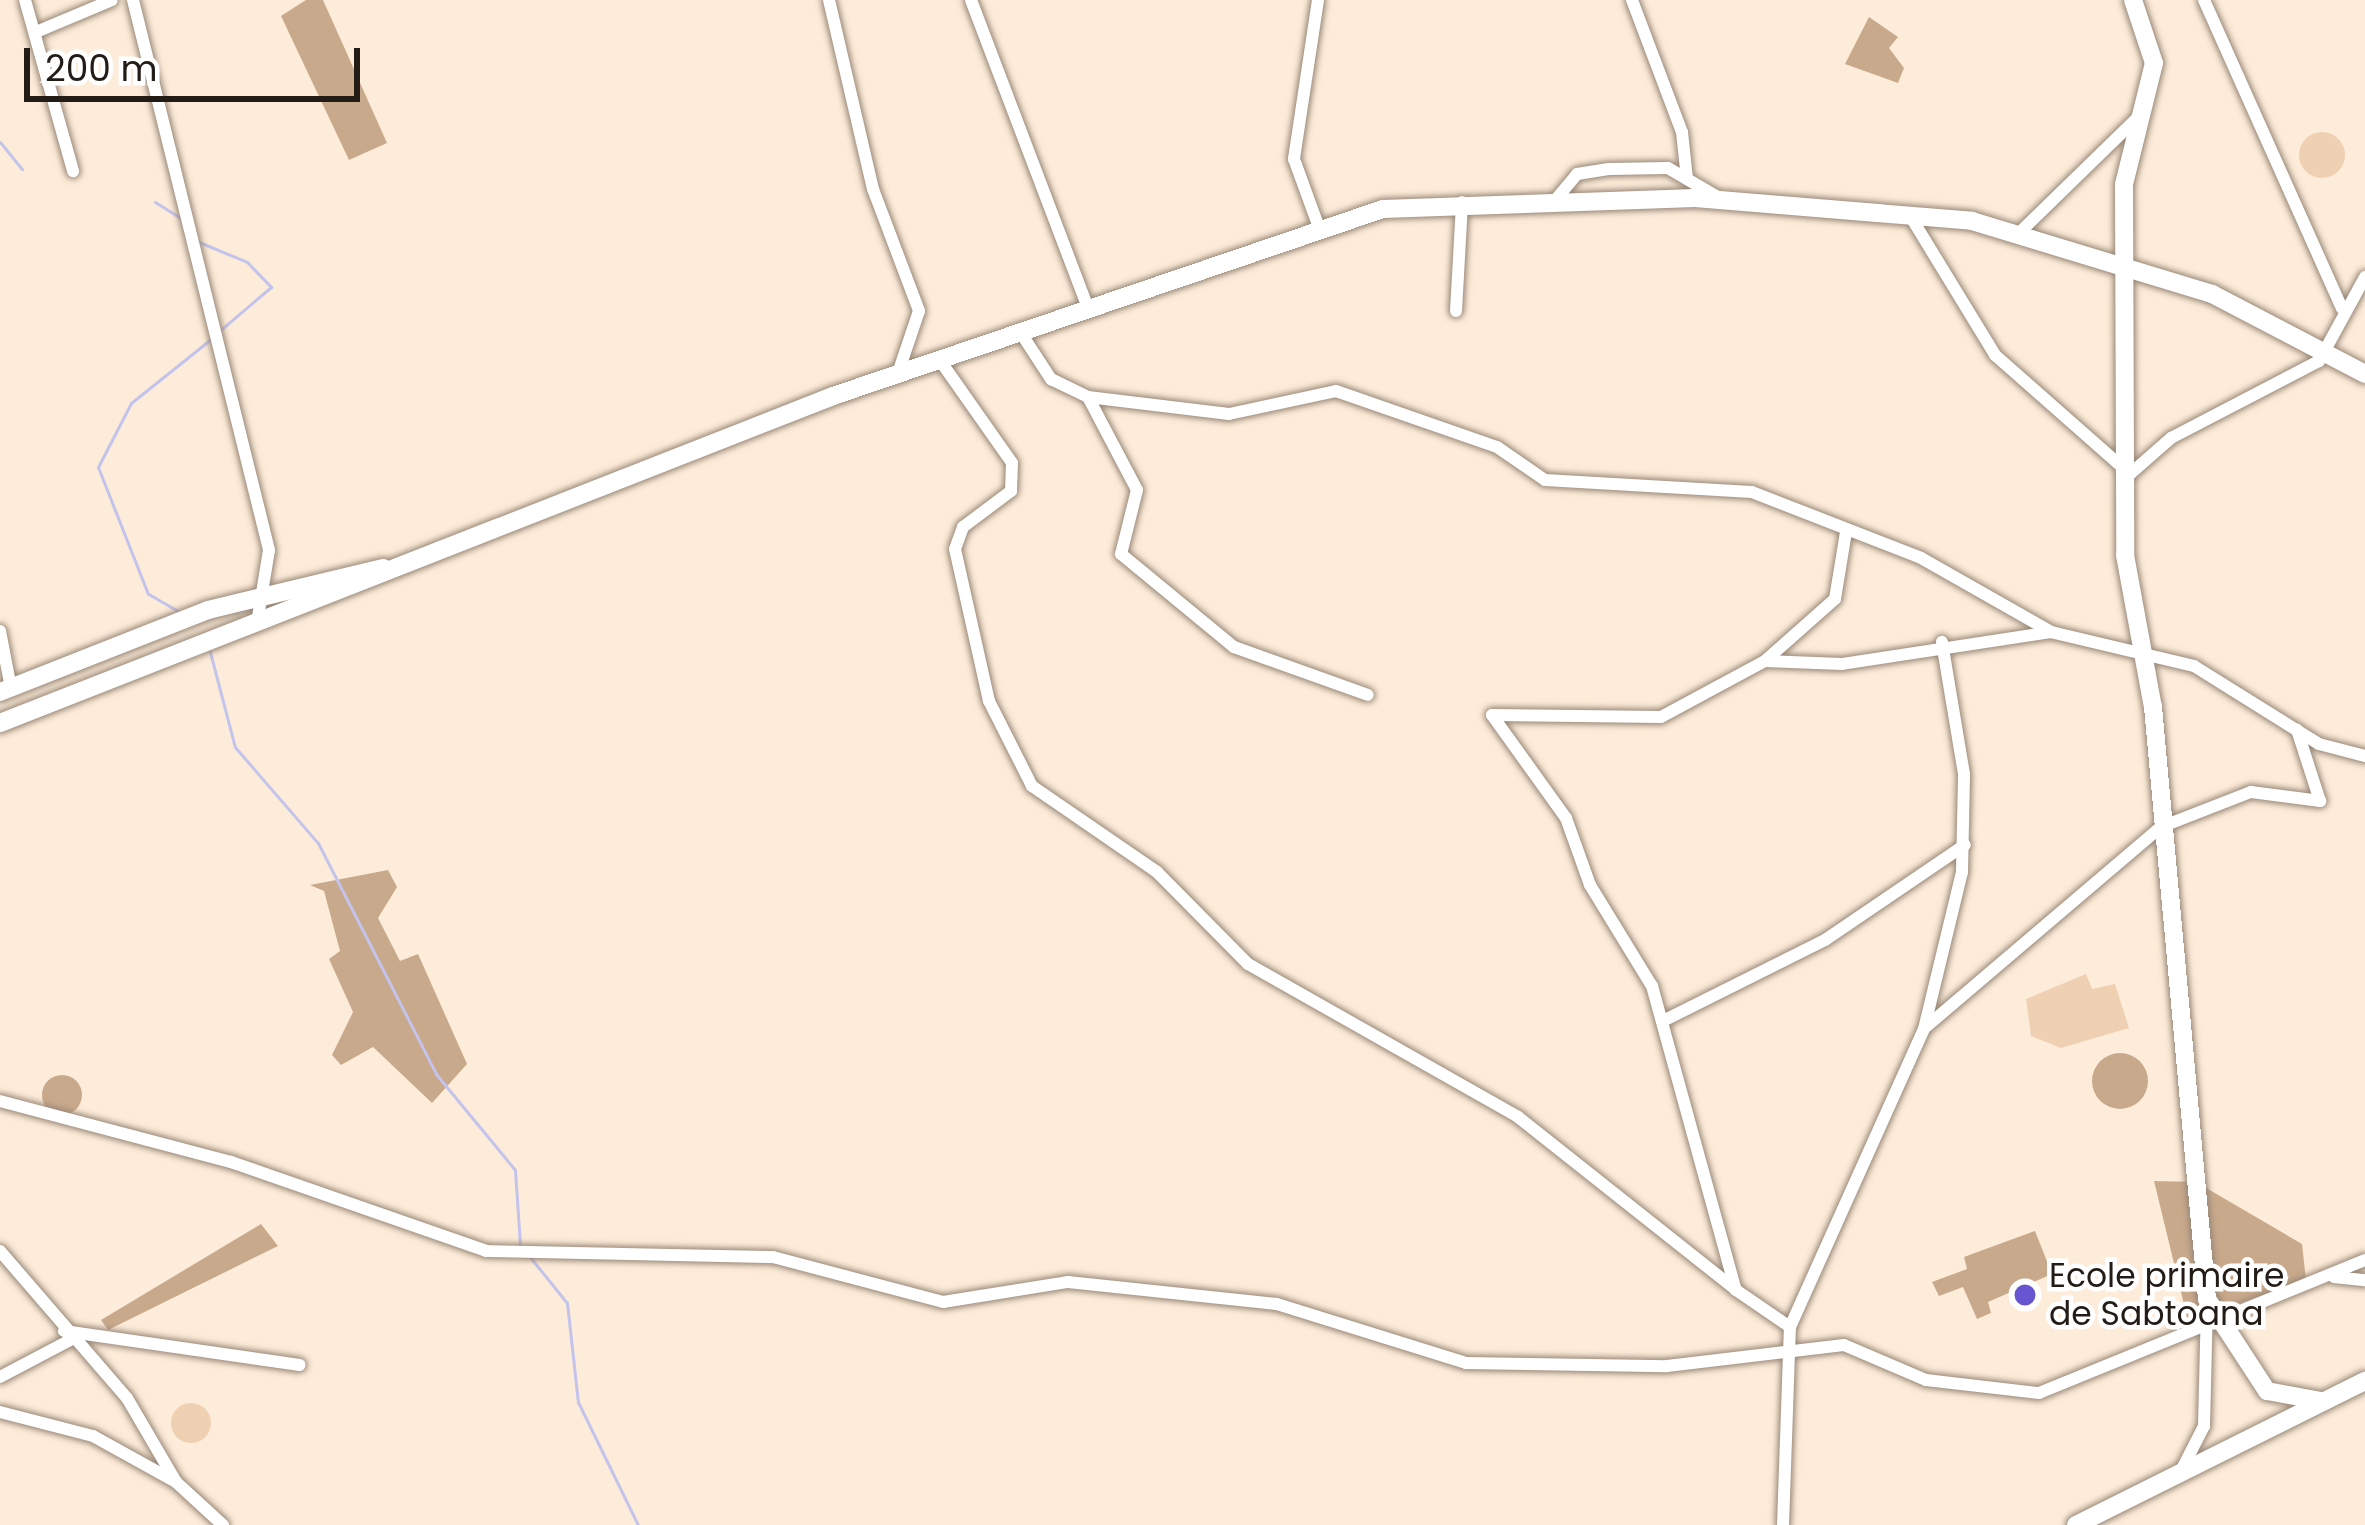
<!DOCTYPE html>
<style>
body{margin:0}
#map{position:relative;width:2365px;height:1525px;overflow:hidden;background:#feecda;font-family:Poppins,sans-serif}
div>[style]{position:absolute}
.green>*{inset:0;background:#efd0b3}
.round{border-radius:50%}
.forest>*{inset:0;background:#c9a98b}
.stream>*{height:3px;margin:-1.5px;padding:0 1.5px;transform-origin:1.5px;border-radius:1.5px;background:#c3c3eb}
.roads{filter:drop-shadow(0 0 3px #998878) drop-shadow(0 0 3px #998878)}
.street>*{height:12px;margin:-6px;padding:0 6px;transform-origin:6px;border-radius:6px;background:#fff}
.secondary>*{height:18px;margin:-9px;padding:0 9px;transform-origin:9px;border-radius:9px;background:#fff}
.dots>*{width:33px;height:33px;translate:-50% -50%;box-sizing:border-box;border:6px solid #fff;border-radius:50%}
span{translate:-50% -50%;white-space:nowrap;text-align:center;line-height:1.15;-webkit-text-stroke:9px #fff;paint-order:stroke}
.poi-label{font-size:33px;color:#231c16}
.left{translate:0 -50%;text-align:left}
.scale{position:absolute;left:24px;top:48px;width:336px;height:54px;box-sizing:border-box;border:6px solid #231c16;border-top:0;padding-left:15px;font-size:36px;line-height:42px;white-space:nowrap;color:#231c16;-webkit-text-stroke:9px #fff;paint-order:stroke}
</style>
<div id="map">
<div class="green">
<i class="round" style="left:2299px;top:132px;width:46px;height:46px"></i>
<i style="clip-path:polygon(2086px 974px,2092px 989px,2115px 984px,2129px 1028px,2061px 1048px,2031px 1036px,2026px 999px)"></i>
<i class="round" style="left:171px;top:1403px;width:40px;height:40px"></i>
</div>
<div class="forest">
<i style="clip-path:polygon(306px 0,323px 0,387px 143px,349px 160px,281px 16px)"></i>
<i style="clip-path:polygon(1869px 17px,1898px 37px,1889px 48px,1904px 68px,1898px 83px,1845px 64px)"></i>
<i style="clip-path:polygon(388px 870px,397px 887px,378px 918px,400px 961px,418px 954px,467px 1064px,432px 1103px,373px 1047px,341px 1065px,332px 1055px,353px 1012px,329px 959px,340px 951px,324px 891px,310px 885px)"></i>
<i class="round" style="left:2092px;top:1053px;width:56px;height:56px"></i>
<i class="round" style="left:42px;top:1075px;width:40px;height:40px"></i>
<i style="clip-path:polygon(2154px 1181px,2196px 1182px,2302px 1244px,2306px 1280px,2188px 1321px)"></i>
<i style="clip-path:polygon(261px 1224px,278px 1246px,108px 1330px,101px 1320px)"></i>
<i style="clip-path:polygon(2035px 1231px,2052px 1274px,1988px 1302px,1991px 1313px,1977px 1319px,1963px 1287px,1939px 1296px,1932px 1282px,1967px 1269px,1964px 1257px)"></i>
</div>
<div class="stream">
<i style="left:0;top:142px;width:35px;rotate:51deg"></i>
<i style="left:155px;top:202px;width:34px;rotate:32deg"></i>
<i style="left:199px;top:242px;width:52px;rotate:22.6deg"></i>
<i style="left:247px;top:262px;width:35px;rotate:46deg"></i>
<i style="left:271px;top:287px;width:70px;rotate:139.7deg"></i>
<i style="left:178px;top:611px;width:34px;rotate:-150deg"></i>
<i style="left:148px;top:594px;width:136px;rotate:-111.5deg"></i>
<i style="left:98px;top:467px;width:72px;rotate:-62.7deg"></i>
<i style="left:131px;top:403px;width:102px;rotate:-38.7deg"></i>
<i style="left:210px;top:652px;width:98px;rotate:75.3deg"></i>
<i style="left:235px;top:747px;width:127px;rotate:49.2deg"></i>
<i style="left:318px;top:843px;width:259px;rotate:62.9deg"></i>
<i style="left:436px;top:1074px;width:124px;rotate:50.5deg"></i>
<i style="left:515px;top:1170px;width:75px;rotate:86.2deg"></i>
<i style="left:530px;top:1257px;width:59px;rotate:51.2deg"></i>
<i style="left:567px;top:1303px;width:100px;rotate:83.7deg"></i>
<i style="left:578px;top:1402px;width:137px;rotate:64deg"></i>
</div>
<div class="roads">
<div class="street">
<i style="left:25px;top:0;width:178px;rotate:74.3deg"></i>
<i style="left:133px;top:0;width:567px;rotate:76.11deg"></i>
<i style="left:269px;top:550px;width:74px;rotate:99.3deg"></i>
<i style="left:829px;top:0;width:194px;rotate:76.9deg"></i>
<i style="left:873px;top:189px;width:130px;rotate:69.3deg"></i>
<i style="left:919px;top:311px;width:65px;rotate:108.7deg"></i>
<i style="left:971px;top:0;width:323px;rotate:69.2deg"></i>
<i style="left:1318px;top:0;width:161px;rotate:98.6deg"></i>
<i style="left:1294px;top:159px;width:70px;rotate:70deg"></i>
<i style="left:1632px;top:0;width:141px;rotate:69.3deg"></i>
<i style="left:1682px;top:132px;width:47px;rotate:83.9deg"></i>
<i style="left:2204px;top:0;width:338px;rotate:65.9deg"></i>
<i style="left:36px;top:32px;width:82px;rotate:-22.8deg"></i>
<i style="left:1557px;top:198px;width:31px;rotate:-50deg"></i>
<i style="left:1577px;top:174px;width:32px;rotate:-9deg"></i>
<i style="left:1609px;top:169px;width:59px;rotate:-1deg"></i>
<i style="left:1668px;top:168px;width:56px;rotate:30.3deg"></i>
<i style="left:1909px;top:214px;width:165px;rotate:58.6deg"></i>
<i style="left:1995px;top:355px;width:180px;rotate:41.4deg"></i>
<i style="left:2130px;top:474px;width:55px;rotate:-41.3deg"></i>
<i style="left:2171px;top:438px;width:167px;rotate:-27.5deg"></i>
<i style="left:2319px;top:361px;width:96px;rotate:-61.3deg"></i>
<i style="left:2020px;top:232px;width:161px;rotate:-44.2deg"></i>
<i style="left:1456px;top:311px;width:109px;rotate:-86.8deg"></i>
<i style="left:1019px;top:330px;width:59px;rotate:56.9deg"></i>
<i style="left:1051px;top:379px;width:41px;rotate:25.9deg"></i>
<i style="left:1088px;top:397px;width:142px;rotate:6.9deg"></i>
<i style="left:1229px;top:414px;width:109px;rotate:-12.1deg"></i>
<i style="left:1336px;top:391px;width:170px;rotate:19.2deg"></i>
<i style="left:1497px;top:447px;width:58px;rotate:34.5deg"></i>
<i style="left:1545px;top:480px;width:207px;rotate:3.3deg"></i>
<i style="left:1752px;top:492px;width:181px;rotate:21.3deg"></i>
<i style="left:1921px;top:558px;width:150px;rotate:29.6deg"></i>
<i style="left:2051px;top:632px;width:147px;rotate:13.4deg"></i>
<i style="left:2194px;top:666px;width:147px;rotate:32deg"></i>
<i style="left:2319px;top:744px;width:48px;rotate:14.6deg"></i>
<i style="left:939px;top:359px;width:127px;rotate:54.9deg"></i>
<i style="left:1012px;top:463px;width:28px;rotate:92deg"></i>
<i style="left:1011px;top:491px;width:60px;rotate:143.1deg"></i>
<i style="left:963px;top:527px;width:23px;rotate:110deg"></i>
<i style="left:955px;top:549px;width:156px;rotate:77.4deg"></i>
<i style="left:989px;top:701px;width:95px;rotate:63.2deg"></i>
<i style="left:1032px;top:786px;width:152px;rotate:34.5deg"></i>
<i style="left:1157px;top:872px;width:129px;rotate:45.3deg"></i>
<i style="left:1248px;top:964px;width:310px;rotate:29.5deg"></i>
<i style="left:1518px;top:1117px;width:278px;rotate:38.4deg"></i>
<i style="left:1088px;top:397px;width:105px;rotate:62.2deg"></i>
<i style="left:1137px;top:490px;width:66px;rotate:104deg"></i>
<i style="left:1121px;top:554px;width:146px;rotate:39.5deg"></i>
<i style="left:1234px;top:647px;width:142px;rotate:19.7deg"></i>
<i style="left:0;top:631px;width:58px;rotate:79.1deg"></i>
<i style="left:1766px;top:660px;width:92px;rotate:-41.5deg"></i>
<i style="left:1835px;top:599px;width:68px;rotate:-80.7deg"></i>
<i style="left:1492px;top:715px;width:127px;rotate:54.3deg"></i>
<i style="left:1566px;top:818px;width:71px;rotate:70.3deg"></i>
<i style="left:1590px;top:885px;width:119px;rotate:58.5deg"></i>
<i style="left:1652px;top:986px;width:315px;rotate:74.6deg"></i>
<i style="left:1736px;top:1290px;width:65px;rotate:34.4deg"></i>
<i style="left:1492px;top:715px;width:169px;rotate:0.7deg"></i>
<i style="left:1661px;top:717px;width:118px;rotate:-28.3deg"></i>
<i style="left:1765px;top:661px;width:77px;rotate:2.2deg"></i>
<i style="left:1842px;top:664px;width:210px;rotate:-8.7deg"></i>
<i style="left:1663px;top:1021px;width:181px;rotate:-26.6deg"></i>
<i style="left:1825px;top:940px;width:169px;rotate:-34.2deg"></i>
<i style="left:1927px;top:1026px;width:307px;rotate:-40.4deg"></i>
<i style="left:2161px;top:827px;width:97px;rotate:-21.3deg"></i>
<i style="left:2251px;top:792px;width:70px;rotate:7.4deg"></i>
<i style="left:2320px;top:801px;width:75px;rotate:-107.9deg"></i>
<i style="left:0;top:1101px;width:239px;rotate:14.8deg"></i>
<i style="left:231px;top:1162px;width:270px;rotate:19.2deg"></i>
<i style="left:486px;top:1251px;width:287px;rotate:1.2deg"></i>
<i style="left:773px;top:1257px;width:176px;rotate:14.8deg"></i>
<i style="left:943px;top:1302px;width:127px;rotate:-9.1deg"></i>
<i style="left:1068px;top:1282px;width:210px;rotate:6deg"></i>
<i style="left:1277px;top:1304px;width:198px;rotate:17.3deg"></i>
<i style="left:1466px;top:1363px;width:201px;rotate:0.9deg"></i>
<i style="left:1667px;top:1366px;width:178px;rotate:-6.8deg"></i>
<i style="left:1844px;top:1345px;width:89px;rotate:23.1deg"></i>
<i style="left:1926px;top:1380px;width:114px;rotate:6.6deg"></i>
<i style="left:2039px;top:1393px;width:352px;rotate:-22.2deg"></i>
<i style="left:0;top:1251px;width:194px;rotate:49.2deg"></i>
<i style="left:127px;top:1398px;width:97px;rotate:59.7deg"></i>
<i style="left:176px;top:1482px;width:64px;rotate:42.5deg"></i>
<i style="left:2334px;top:1277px;width:31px;rotate:6deg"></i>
<i style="left:64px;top:1331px;width:238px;rotate:8.2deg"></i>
<i style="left:0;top:1377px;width:81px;rotate:-27.8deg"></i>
<i style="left:0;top:1412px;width:96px;rotate:14.5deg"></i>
<i style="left:93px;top:1436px;width:95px;rotate:29deg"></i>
<i style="left:2181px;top:1471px;width:51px;rotate:-62.9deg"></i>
<i style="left:2204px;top:1426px;width:126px;rotate:-88.6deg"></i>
<i style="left:1783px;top:1525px;width:198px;rotate:-88deg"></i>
<i style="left:1790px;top:1327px;width:327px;rotate:-65.8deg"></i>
<i style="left:1924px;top:1029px;width:162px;rotate:-76.4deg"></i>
<i style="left:1962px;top:872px;width:98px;rotate:-88.8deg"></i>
<i style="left:1964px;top:774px;width:134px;rotate:-99.5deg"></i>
</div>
<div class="secondary">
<i style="left:2133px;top:0;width:66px;rotate:71.6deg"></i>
<i style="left:2154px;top:63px;width:125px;rotate:103.9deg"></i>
<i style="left:2124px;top:184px;width:371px;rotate:89.8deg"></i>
<i style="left:2125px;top:555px;width:155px;rotate:79.6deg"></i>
<i style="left:2153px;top:707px;width:594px;rotate:84.79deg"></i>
<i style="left:2207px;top:1299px;width:110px;rotate:56.9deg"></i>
<i style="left:2267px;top:1391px;width:55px;rotate:10.5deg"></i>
<i style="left:0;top:692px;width:224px;rotate:-21.5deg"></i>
<i style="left:208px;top:610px;width:180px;rotate:-13.5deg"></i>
<i style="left:0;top:723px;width:895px;rotate:-21.43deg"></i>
<i style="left:833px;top:396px;width:581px;rotate:-18.78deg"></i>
<i style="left:1383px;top:209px;width:312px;rotate:-2deg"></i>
<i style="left:1695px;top:198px;width:278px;rotate:4.7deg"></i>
<i style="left:1972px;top:221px;width:251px;rotate:16.9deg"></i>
<i style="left:2212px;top:294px;width:173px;rotate:27.6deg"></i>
<i style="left:2076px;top:1525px;width:323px;rotate:-26.5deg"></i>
</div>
</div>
<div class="dots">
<i style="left:2025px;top:1295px;background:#6756d0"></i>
</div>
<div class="poi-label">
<span class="left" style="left:2049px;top:1295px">Ecole primaire<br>de Sabtoana</span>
</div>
<div class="scale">200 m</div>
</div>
